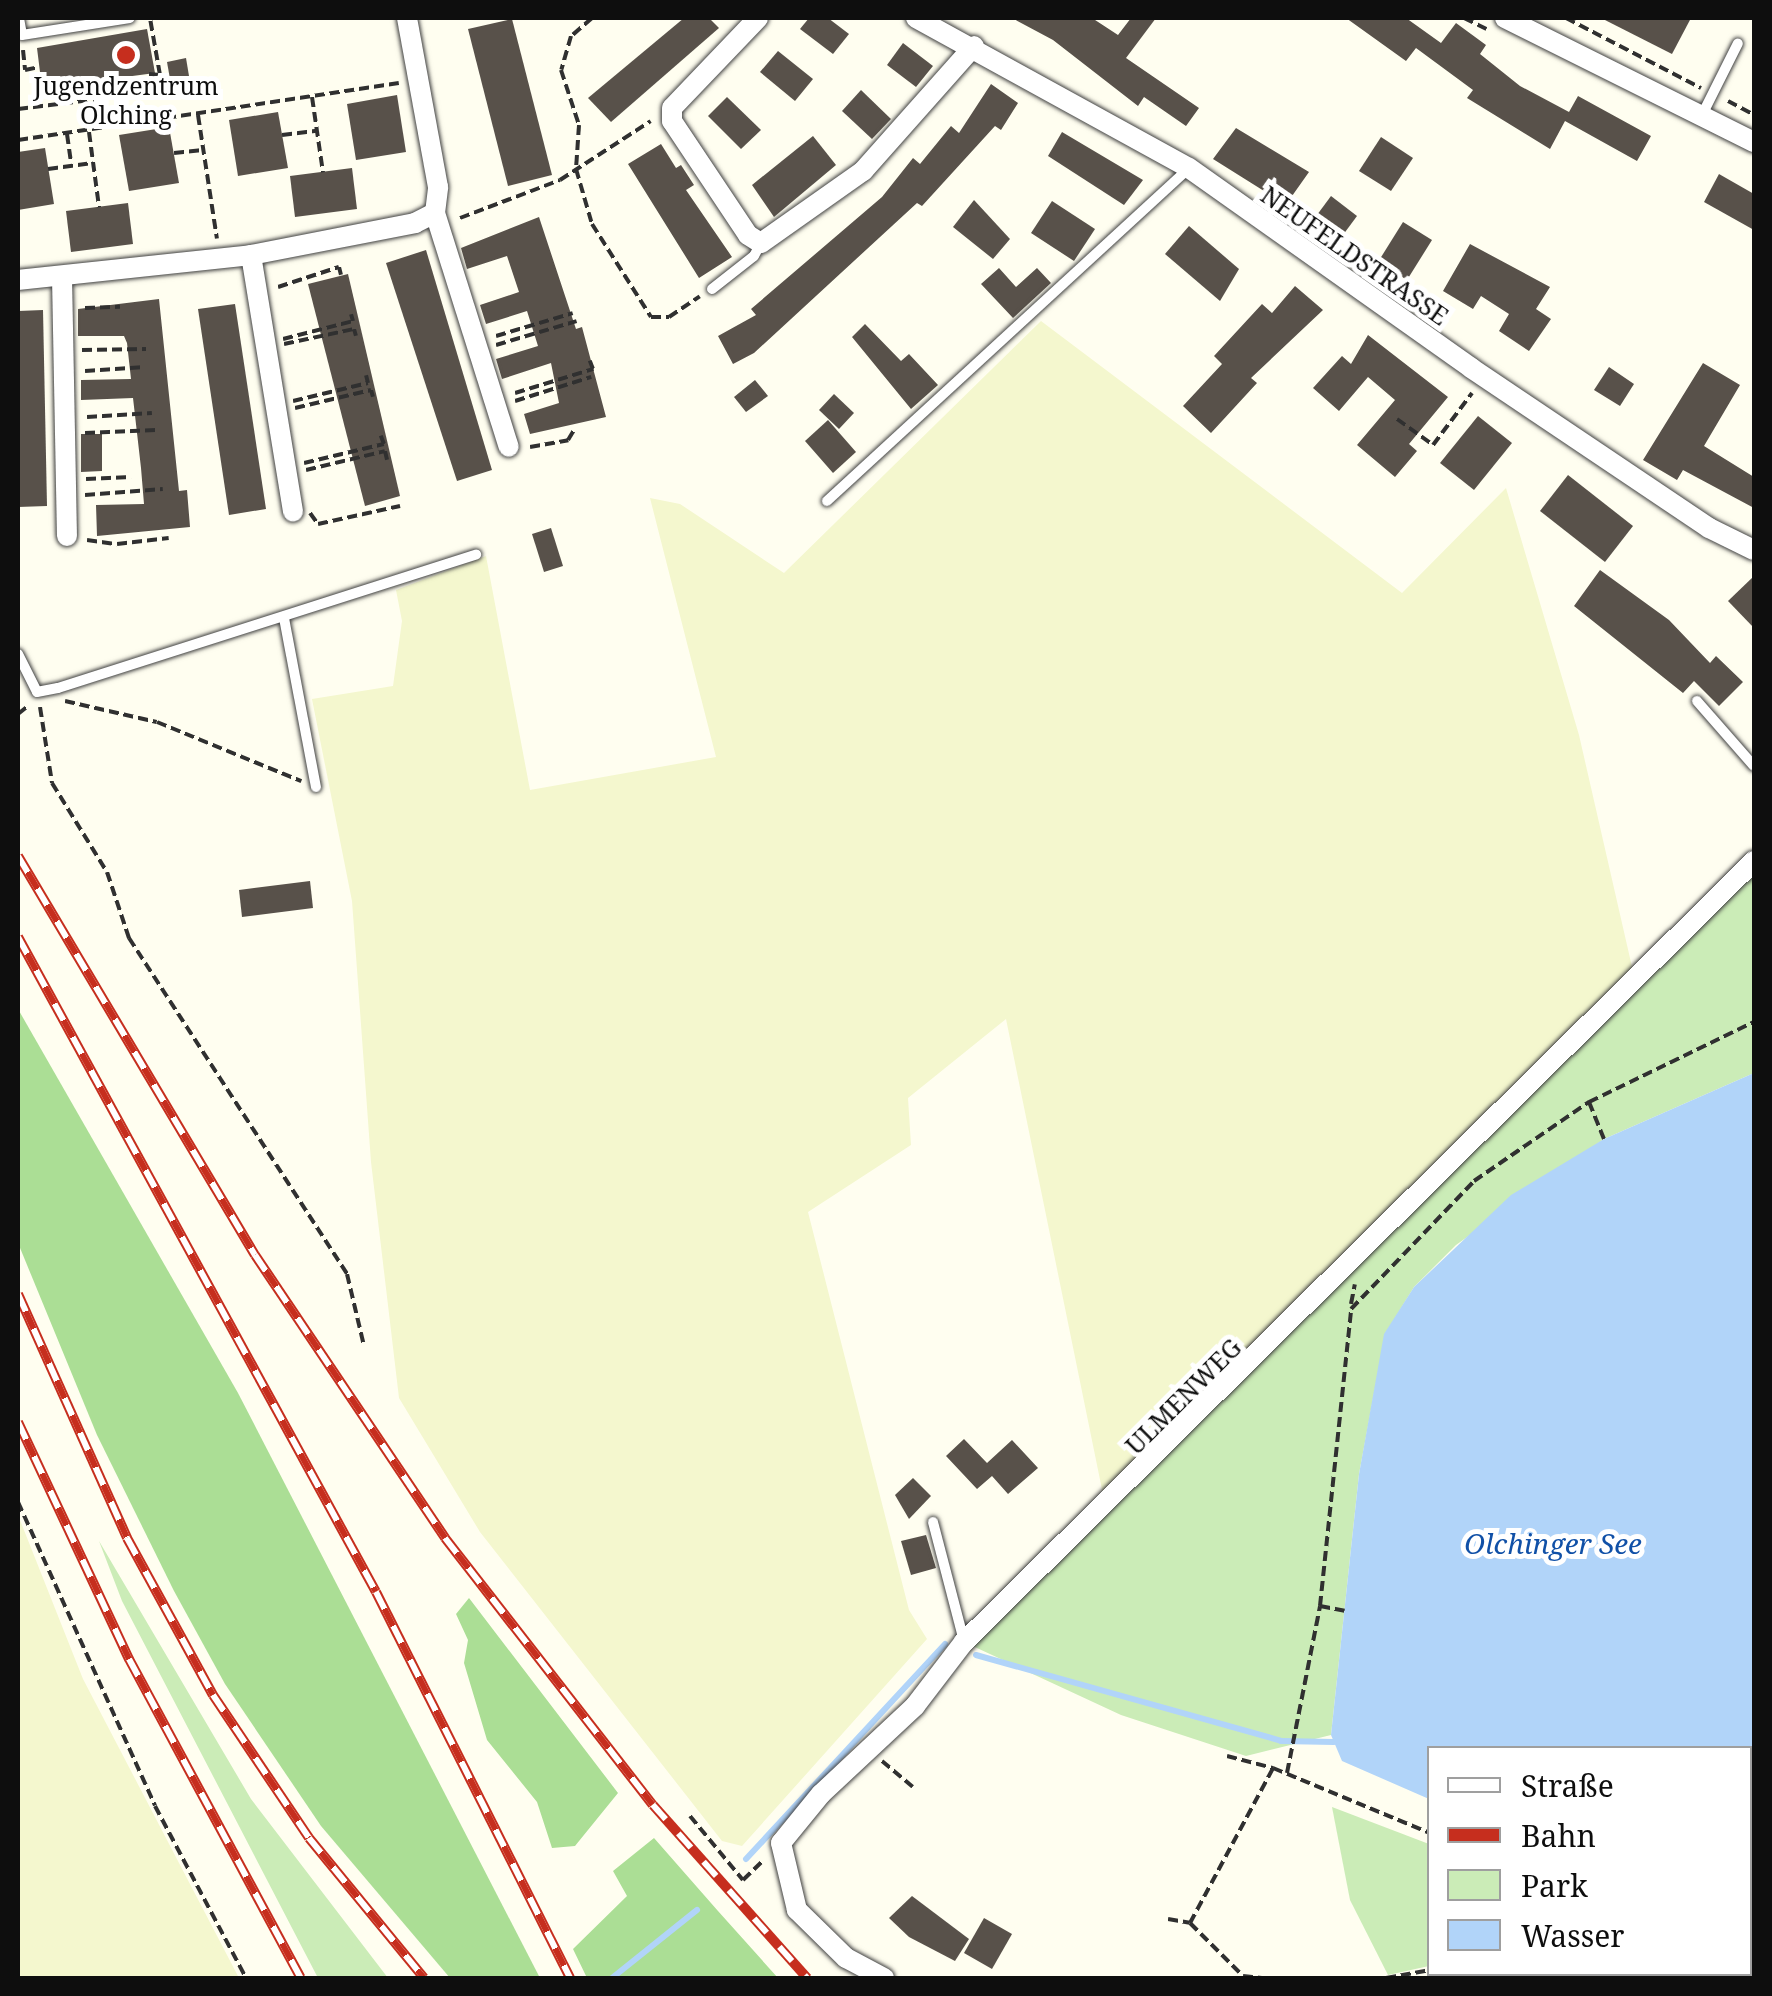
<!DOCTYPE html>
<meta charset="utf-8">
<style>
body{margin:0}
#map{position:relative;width:1772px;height:1996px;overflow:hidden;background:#fffef0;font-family:"Noto Serif",serif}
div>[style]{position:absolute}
.farmland>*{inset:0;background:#f4f7ce}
.green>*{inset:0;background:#cbecb7}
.forest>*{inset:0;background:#abde95}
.water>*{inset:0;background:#b1d4f9}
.stream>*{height:6px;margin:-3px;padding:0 3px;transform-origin:3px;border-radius:3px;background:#b1d4f9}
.building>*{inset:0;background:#58514a}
.path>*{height:4px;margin-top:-2px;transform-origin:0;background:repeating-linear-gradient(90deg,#303030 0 10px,transparent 0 15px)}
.roads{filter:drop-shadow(0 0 2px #414141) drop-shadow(0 0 2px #414141)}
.lane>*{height:10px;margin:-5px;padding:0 5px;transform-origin:5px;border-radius:5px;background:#fff}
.street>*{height:20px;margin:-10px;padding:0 10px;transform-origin:10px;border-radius:10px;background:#fff}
.rail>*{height:10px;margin-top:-5px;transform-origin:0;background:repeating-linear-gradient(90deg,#fff 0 19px,#c62e1e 0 38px);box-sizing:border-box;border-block:2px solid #c62e1e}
.dots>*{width:28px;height:28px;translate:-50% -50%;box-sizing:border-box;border:5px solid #fff;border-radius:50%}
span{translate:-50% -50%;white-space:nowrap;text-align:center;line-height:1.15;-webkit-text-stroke:10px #fff;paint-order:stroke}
.poi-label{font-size:25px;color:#0e0e0e}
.street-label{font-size:25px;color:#0e0e0e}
.water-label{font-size:28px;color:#1050a7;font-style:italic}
.frame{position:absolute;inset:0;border:20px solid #0e0e0e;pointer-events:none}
.legend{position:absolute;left:1427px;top:1746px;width:325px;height:230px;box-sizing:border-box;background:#fff;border:2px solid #9f9f9f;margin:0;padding:12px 18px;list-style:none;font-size:30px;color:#0e0e0e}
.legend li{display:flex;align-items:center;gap:20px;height:50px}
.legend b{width:50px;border:2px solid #9f9f9f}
</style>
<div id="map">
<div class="farmland">
<i style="clip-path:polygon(1041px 321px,1402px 593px,1506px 488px,1579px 735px,1635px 980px,1106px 1509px,1006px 1019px,908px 1098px,911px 1145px,808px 1212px,909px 1610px,927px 1639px,742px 1846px,722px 1841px,480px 1532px,399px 1398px,371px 1162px,352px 901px,312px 699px,393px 686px,402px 621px,396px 590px,486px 556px,530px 790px,716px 757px,650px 498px,680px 504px,784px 573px)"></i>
<i style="clip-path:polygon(18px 1515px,83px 1679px,239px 1978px,18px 1978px)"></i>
</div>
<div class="green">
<i style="clip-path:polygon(1754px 861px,1754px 1073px,1604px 1139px,1456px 1245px,1414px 1287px,1385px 1334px,1359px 1474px,1331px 1735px,1246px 1756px,1121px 1715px,964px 1642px)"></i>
<i style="clip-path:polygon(99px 1541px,251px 1799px,388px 1978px,318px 1978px,122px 1601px)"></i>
<i style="clip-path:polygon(1332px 1807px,1429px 1844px,1429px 1966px,1388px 1975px,1350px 1900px)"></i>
<i style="clip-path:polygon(1750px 1967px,1754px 1978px,1409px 1978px,1750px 1974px)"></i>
</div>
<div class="forest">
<i style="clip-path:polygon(18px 1009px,238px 1393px,540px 1978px,450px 1978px,321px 1826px,225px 1684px,174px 1591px,97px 1435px,18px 1243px)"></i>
<i style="clip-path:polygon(469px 1598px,618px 1793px,575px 1846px,552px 1848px,537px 1802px,487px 1740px,464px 1663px,468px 1640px,456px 1614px)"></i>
<i style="clip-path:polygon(654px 1838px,718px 1911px,778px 1978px,587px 1978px,573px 1949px,627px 1896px,613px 1871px)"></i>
</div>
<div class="water">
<i style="clip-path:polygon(1754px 1073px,1754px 1938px,1750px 1748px,1430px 1748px,1429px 1799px,1342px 1761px,1331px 1735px,1359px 1474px,1384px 1334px,1414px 1287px,1511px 1195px,1604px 1139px)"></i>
</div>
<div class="stream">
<i style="left:976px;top:1655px;width:317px;rotate:15.7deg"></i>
<i style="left:1281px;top:1741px;width:53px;rotate:1.1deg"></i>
<i style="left:746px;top:1859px;width:293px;rotate:-47.2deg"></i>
<i style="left:612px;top:1978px;width:109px;rotate:-38.7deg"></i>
</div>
<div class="building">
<i style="clip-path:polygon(684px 18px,709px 18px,719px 28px,611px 122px,588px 98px)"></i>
<i style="clip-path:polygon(809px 18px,828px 18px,849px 34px,833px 54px,800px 29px)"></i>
<i style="clip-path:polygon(1012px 18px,1092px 18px,1118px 35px,1131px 18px,1156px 18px,1126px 58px,1199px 108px,1186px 126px,1144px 97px,1138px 106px,1053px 40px)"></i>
<i style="clip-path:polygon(1346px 18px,1406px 18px,1441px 43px,1456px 23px,1486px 45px,1480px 54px,1520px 86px,1569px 112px,1578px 96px,1651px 136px,1637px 161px,1565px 121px,1550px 149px,1467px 98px,1473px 90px,1416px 48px,1406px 61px)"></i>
<i style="clip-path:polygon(1601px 18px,1691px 18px,1672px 54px)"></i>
<i style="clip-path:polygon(512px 19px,552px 175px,508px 186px,468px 29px)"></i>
<i style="clip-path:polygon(147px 29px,155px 73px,42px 88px,37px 48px)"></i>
<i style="clip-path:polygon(903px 43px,933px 66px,916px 87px,887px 65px)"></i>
<i style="clip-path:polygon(778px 51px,813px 79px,795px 101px,760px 72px)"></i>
<i style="clip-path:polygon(186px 58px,189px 76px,170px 79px,167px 62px)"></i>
<i style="clip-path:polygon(991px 84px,1018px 103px,1001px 130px,995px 126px,922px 206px,917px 203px,754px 353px,733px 364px,718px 336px,756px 315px,751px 309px,882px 197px,913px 158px,920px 164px,951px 126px,959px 133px)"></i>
<i style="clip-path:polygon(861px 90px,891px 119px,872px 139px,842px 111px)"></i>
<i style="clip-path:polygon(397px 95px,406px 152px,356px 160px,347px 104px)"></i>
<i style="clip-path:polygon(727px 97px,761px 130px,741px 149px,708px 116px)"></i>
<i style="clip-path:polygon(278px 112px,288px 168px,238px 176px,229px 120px)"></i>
<i style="clip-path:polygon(169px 127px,179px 183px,129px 191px,119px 135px)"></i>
<i style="clip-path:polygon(1236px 128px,1309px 172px,1280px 213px,1280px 201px,1213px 159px)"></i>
<i style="clip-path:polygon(1062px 132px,1143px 180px,1124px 205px,1048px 156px)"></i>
<i style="clip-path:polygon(813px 136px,836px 165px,774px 217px,752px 185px)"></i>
<i style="clip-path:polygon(1381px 137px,1413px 158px,1391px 191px,1359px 171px)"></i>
<i style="clip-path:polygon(661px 144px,676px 168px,681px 165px,694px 185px,686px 190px,732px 257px,699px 278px,628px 164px)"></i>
<i style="clip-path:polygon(45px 148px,54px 204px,18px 210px,18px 152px)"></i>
<i style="clip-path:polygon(352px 168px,357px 209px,295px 217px,290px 176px)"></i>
<i style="clip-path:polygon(1719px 174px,1754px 194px,1754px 230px,1704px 202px)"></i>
<i style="clip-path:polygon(1331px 196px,1357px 216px,1340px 239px,1314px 219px)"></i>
<i style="clip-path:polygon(974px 200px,1010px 239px,993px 259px,953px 227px)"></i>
<i style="clip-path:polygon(1052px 201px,1095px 229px,1074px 261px,1031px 233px)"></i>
<i style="clip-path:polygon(128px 203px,133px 244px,71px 252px,66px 211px)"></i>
<i style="clip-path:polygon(539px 217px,576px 329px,582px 327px,606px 417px,530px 434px,524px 414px,559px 403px,551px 363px,502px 379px,496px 359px,538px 346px,527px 311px,486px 324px,480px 305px,519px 292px,507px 256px,467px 269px,461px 248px)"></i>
<i style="clip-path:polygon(1403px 222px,1432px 240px,1407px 280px,1378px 262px)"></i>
<i style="clip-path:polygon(1189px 226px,1239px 269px,1220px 301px,1165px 254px)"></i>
<i style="clip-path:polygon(1470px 244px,1550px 287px,1536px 309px,1551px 319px,1529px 351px,1499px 331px,1509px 314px,1481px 296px,1473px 309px,1443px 291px)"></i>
<i style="clip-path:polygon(426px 250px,492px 470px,457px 481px,386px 263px)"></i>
<i style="clip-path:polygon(999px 268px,1016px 287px,1037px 268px,1051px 283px,1013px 318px,981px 284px)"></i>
<i style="clip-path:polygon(348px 274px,400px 496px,365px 506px,308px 284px)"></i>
<i style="clip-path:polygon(1295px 286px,1323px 310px,1251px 378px,1257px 383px,1211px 433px,1183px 406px,1222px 364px,1214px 356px,1262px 304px,1272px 313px)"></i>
<i style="clip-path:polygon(159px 299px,179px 491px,187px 490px,190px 527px,97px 536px,96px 505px,144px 504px,141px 468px,133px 398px,81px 400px,81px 380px,131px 379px,127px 343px,124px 336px,78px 336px,78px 309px)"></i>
<i style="clip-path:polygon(235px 304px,266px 509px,229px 515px,198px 309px)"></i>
<i style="clip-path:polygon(43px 310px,47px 506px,18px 507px,18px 311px)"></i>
<i style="clip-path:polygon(865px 324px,901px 361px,909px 354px,938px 385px,911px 409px,852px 337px)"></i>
<i style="clip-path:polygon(1368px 335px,1448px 397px,1409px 444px,1417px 451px,1395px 477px,1357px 445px,1395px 400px,1368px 377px,1339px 411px,1313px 388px,1342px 356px,1351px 364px)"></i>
<i style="clip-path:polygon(1703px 363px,1740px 385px,1704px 446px,1754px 477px,1754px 508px,1683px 470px,1677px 480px,1643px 460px)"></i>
<i style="clip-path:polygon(1609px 367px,1634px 384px,1620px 406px,1594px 390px)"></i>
<i style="clip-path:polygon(755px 380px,768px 396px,746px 412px,734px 397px)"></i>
<i style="clip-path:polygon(834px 394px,854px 413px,839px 429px,819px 410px)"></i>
<i style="clip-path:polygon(1478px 416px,1512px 443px,1474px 490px,1440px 463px)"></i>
<i style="clip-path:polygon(828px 420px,856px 452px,833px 473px,805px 441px)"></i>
<i style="clip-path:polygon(81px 434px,102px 434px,102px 471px,81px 472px)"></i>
<i style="clip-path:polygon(1568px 475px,1633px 526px,1605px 562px,1540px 511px)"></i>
<i style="clip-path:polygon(551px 528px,563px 566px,544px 572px,532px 534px)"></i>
<i style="clip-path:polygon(1600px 570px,1669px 620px,1710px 663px,1716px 656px,1743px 682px,1719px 706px,1694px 681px,1683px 693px,1574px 606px)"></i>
<i style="clip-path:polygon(1754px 576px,1754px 628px,1728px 601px)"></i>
<i style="clip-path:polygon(310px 881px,313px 908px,242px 917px,239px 890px)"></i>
<i style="clip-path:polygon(964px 1439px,987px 1463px,1012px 1440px,1038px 1468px,1008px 1494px,992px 1476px,977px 1489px,946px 1456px)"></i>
<i style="clip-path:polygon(913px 1478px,931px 1496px,909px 1519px,895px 1495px)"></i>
<i style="clip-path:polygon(926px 1535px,936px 1568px,911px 1575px,901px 1541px)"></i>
<i style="clip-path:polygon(912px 1896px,969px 1939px,955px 1961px,909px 1937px,889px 1918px)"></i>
<i style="clip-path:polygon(984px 1918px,1012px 1934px,992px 1969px,964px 1953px)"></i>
</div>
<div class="path">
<i style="left:592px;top:18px;width:28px;rotate:139deg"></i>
<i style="left:571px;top:36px;width:35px;rotate:106deg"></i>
<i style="left:561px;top:70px;width:58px;rotate:71.9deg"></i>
<i style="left:579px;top:125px;width:44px;rotate:93.9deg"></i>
<i style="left:576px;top:169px;width:57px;rotate:73.8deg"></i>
<i style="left:592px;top:224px;width:110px;rotate:57.6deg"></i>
<i style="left:651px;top:317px;width:18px"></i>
<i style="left:669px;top:317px;width:37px;rotate:-34deg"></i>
<i style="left:1464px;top:18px;width:25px;rotate:26deg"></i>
<i style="left:1566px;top:18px;width:152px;rotate:27.4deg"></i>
<i style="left:23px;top:50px;width:20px;rotate:84deg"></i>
<i style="left:25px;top:70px;width:14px;rotate:-12deg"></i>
<i style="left:149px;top:74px;width:11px;rotate:5deg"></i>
<i style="left:160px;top:75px;width:58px;rotate:-100deg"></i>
<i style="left:312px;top:97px;width:76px;rotate:81.7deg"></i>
<i style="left:1728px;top:101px;width:30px;rotate:28deg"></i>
<i style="left:18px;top:109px;width:146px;rotate:-7.1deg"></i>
<i style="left:198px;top:115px;width:125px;rotate:81.3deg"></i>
<i style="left:89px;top:132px;width:76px;rotate:82.4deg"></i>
<i style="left:67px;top:134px;width:30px;rotate:82deg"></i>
<i style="left:282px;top:135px;width:35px;rotate:-7deg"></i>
<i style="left:18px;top:140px;width:385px;rotate:-8.5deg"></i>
<i style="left:174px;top:153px;width:29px;rotate:-6deg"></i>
<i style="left:48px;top:169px;width:45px;rotate:-7.6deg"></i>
<i style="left:460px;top:218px;width:107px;rotate:-20.8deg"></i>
<i style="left:560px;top:180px;width:108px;rotate:-33deg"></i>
<i style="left:278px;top:287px;width:64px;rotate:-18.2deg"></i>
<i style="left:339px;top:267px;width:8px;rotate:76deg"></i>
<i style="left:85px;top:308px;width:35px;rotate:-2deg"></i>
<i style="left:496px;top:336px;width:80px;rotate:-16.6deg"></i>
<i style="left:283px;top:339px;width:72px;rotate:-14.4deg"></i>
<i style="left:353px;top:321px;width:7px;rotate:-106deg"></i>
<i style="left:284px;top:344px;width:72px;rotate:-12.1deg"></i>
<i style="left:354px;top:329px;width:7px;rotate:74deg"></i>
<i style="left:496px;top:345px;width:84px;rotate:-16.5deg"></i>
<i style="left:82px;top:350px;width:64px;rotate:-0.9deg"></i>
<i style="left:85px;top:371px;width:60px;rotate:-3.8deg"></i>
<i style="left:515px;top:393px;width:82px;rotate:-17.1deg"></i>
<i style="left:593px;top:369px;width:9px;rotate:-111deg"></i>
<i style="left:293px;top:401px;width:77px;rotate:-13.5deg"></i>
<i style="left:368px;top:383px;width:8px;rotate:-104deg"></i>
<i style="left:515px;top:401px;width:80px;rotate:-17.5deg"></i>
<i style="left:295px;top:408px;width:78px;rotate:-13.3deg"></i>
<i style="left:371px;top:390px;width:7px;rotate:74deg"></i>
<i style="left:87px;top:417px;width:65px;rotate:-3.5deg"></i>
<i style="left:1397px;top:419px;width:44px;rotate:35.8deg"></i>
<i style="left:1433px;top:445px;width:65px;rotate:-53.1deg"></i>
<i style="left:85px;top:433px;width:71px;rotate:-2.4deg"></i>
<i style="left:530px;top:447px;width:39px;rotate:-10deg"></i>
<i style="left:568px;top:440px;width:12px;rotate:-59deg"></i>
<i style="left:304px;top:463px;width:82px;rotate:-13.4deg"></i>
<i style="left:384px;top:444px;width:9px;rotate:-111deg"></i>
<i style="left:306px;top:470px;width:81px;rotate:-13.5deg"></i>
<i style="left:385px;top:451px;width:9px;rotate:77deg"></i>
<i style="left:86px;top:479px;width:45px;rotate:-2.5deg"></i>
<i style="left:85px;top:495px;width:78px;rotate:-4.4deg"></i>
<i style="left:310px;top:513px;width:14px;rotate:54deg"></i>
<i style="left:318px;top:524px;width:84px;rotate:-12.4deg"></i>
<i style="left:87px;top:540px;width:30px;rotate:8deg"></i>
<i style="left:117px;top:544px;width:52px;rotate:-6.6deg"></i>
<i style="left:65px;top:701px;width:94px;rotate:12.9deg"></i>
<i style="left:157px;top:722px;width:156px;rotate:22.3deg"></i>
<i style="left:40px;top:707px;width:77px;rotate:81deg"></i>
<i style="left:52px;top:783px;width:105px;rotate:58.3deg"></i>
<i style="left:107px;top:872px;width:70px;rotate:71.6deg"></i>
<i style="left:129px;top:938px;width:401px;rotate:57deg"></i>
<i style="left:347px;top:1274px;width:74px;rotate:76.7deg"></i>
<i style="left:18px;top:714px;width:14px;rotate:-39deg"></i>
<i style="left:1589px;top:1102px;width:40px;rotate:68deg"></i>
<i style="left:1351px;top:1304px;width:20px;rotate:-79deg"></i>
<i style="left:18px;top:1502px;width:333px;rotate:65.7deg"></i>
<i style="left:155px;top:1806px;width:195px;rotate:62.1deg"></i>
<i style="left:1320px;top:1606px;width:25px;rotate:11deg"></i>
<i style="left:1227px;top:1756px;width:48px;rotate:14.6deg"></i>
<i style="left:882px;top:1761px;width:40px;rotate:40deg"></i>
<i style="left:1287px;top:1773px;width:170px;rotate:-78.8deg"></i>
<i style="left:1320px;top:1606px;width:299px;rotate:-84deg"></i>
<i style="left:1351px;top:1309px;width:178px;rotate:-46.1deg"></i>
<i style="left:1474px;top:1181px;width:140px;rotate:-34.5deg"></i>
<i style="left:1589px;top:1102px;width:183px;rotate:-25.9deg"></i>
<i style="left:690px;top:1816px;width:83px;rotate:50.4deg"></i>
<i style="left:743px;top:1880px;width:28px;rotate:-44deg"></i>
<i style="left:1168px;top:1919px;width:22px;rotate:10deg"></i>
<i style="left:1190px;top:1923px;width:75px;rotate:45deg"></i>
<i style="left:1243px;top:1976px;width:19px;rotate:6deg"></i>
<i style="left:1190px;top:1923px;width:176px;rotate:-61.8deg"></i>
<i style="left:1273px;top:1768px;width:170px;rotate:22.5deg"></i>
<i style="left:1750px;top:1961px;width:4px;rotate:27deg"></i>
<i style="left:1386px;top:1978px;width:45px;rotate:-10.3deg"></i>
</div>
<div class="roads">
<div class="lane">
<i style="left:19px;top:18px;width:17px;rotate:80deg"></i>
<i style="left:22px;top:35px;width:109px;rotate:-8.9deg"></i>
<i style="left:1702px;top:115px;width:80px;rotate:-63.4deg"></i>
<i style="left:712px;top:289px;width:53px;rotate:-38.2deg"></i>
<i style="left:754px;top:256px;width:15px;rotate:-62deg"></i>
<i style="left:827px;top:501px;width:492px;rotate:-42.6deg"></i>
<i style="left:284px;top:618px;width:172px;rotate:79.3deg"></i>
<i style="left:18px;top:654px;width:42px;rotate:63.4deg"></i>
<i style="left:37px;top:692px;width:21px;rotate:-11deg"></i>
<i style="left:58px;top:688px;width:439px;rotate:-17.7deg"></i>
<i style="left:1697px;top:701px;width:86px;rotate:48.8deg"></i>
<i style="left:933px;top:1522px;width:123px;rotate:75.4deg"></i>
</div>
<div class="street">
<i style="left:758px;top:18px;width:124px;rotate:133.7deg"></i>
<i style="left:672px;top:108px;width:13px;rotate:90deg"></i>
<i style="left:672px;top:121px;width:137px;rotate:56.3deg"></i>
<i style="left:748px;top:235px;width:15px;rotate:32deg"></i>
<i style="left:761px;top:243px;width:125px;rotate:-35.2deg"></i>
<i style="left:863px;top:171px;width:167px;rotate:-48.4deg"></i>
<i style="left:916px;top:18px;width:311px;rotate:28.8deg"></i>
<i style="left:1189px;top:168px;width:346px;rotate:35.3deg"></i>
<i style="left:1471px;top:368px;width:287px;rotate:33.9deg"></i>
<i style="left:1709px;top:528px;width:50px;rotate:26.1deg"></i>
<i style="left:1505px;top:18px;width:278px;rotate:26.5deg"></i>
<i style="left:435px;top:213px;width:245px;rotate:72.5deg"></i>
<i style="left:251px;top:255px;width:260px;rotate:80.7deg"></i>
<i style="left:62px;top:277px;width:259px;rotate:88.9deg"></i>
<i style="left:18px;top:280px;width:234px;rotate:-6.1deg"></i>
<i style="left:251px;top:255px;width:167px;rotate:-11deg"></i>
<i style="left:415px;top:223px;width:22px;rotate:-27deg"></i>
<i style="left:435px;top:213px;width:26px;rotate:-83deg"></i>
<i style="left:438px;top:187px;width:172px;rotate:-100.4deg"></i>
<i style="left:884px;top:1978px;width:43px;rotate:-152.2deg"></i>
<i style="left:846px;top:1958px;width:69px;rotate:-135.6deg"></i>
<i style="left:797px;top:1910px;width:69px;rotate:-103.4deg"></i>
<i style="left:781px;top:1843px;width:63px;rotate:-50.8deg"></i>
<i style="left:821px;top:1794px;width:129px;rotate:-43.1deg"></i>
<i style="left:915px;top:1706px;width:81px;rotate:-52.6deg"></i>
<i style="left:964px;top:1642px;width:1111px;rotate:-44.67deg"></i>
</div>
</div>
<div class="rail">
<i style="left:18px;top:856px;width:464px;rotate:59.3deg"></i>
<i style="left:255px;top:1255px;width:341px;rotate:56.1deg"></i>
<i style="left:445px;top:1538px;width:338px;rotate:52.1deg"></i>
<i style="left:653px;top:1805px;width:232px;rotate:48.3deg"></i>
<i style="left:18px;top:937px;width:746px;rotate:61.34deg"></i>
<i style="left:376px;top:1592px;width:432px;rotate:63.3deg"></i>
<i style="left:18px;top:1294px;width:267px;rotate:65.9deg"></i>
<i style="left:127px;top:1538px;width:179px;rotate:61.3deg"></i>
<i style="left:213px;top:1695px;width:172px;rotate:56.1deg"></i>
<i style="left:309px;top:1838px;width:181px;rotate:50.6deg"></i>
<i style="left:18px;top:1422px;width:262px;rotate:64.9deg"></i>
<i style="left:129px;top:1659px;width:362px;rotate:61.7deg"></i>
</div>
<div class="dots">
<i style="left:126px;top:55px;background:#c62e1e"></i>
</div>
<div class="poi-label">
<span style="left:126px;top:100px">Jugendzentrum<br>Olching</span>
</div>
<div class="street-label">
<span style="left:1355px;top:255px;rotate:35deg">NEUFELDSTRASSE</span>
<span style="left:1183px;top:1396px;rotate:-45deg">ULMENWEG</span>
</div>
<div class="water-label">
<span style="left:1553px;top:1543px">Olchinger See</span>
</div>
<div class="frame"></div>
<ul class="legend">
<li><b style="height:12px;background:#fff"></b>Straße</li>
<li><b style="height:12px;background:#c62e1e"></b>Bahn</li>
<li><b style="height:28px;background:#cbecb7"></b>Park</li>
<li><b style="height:28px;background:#b1d4f9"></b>Wasser</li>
</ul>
</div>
